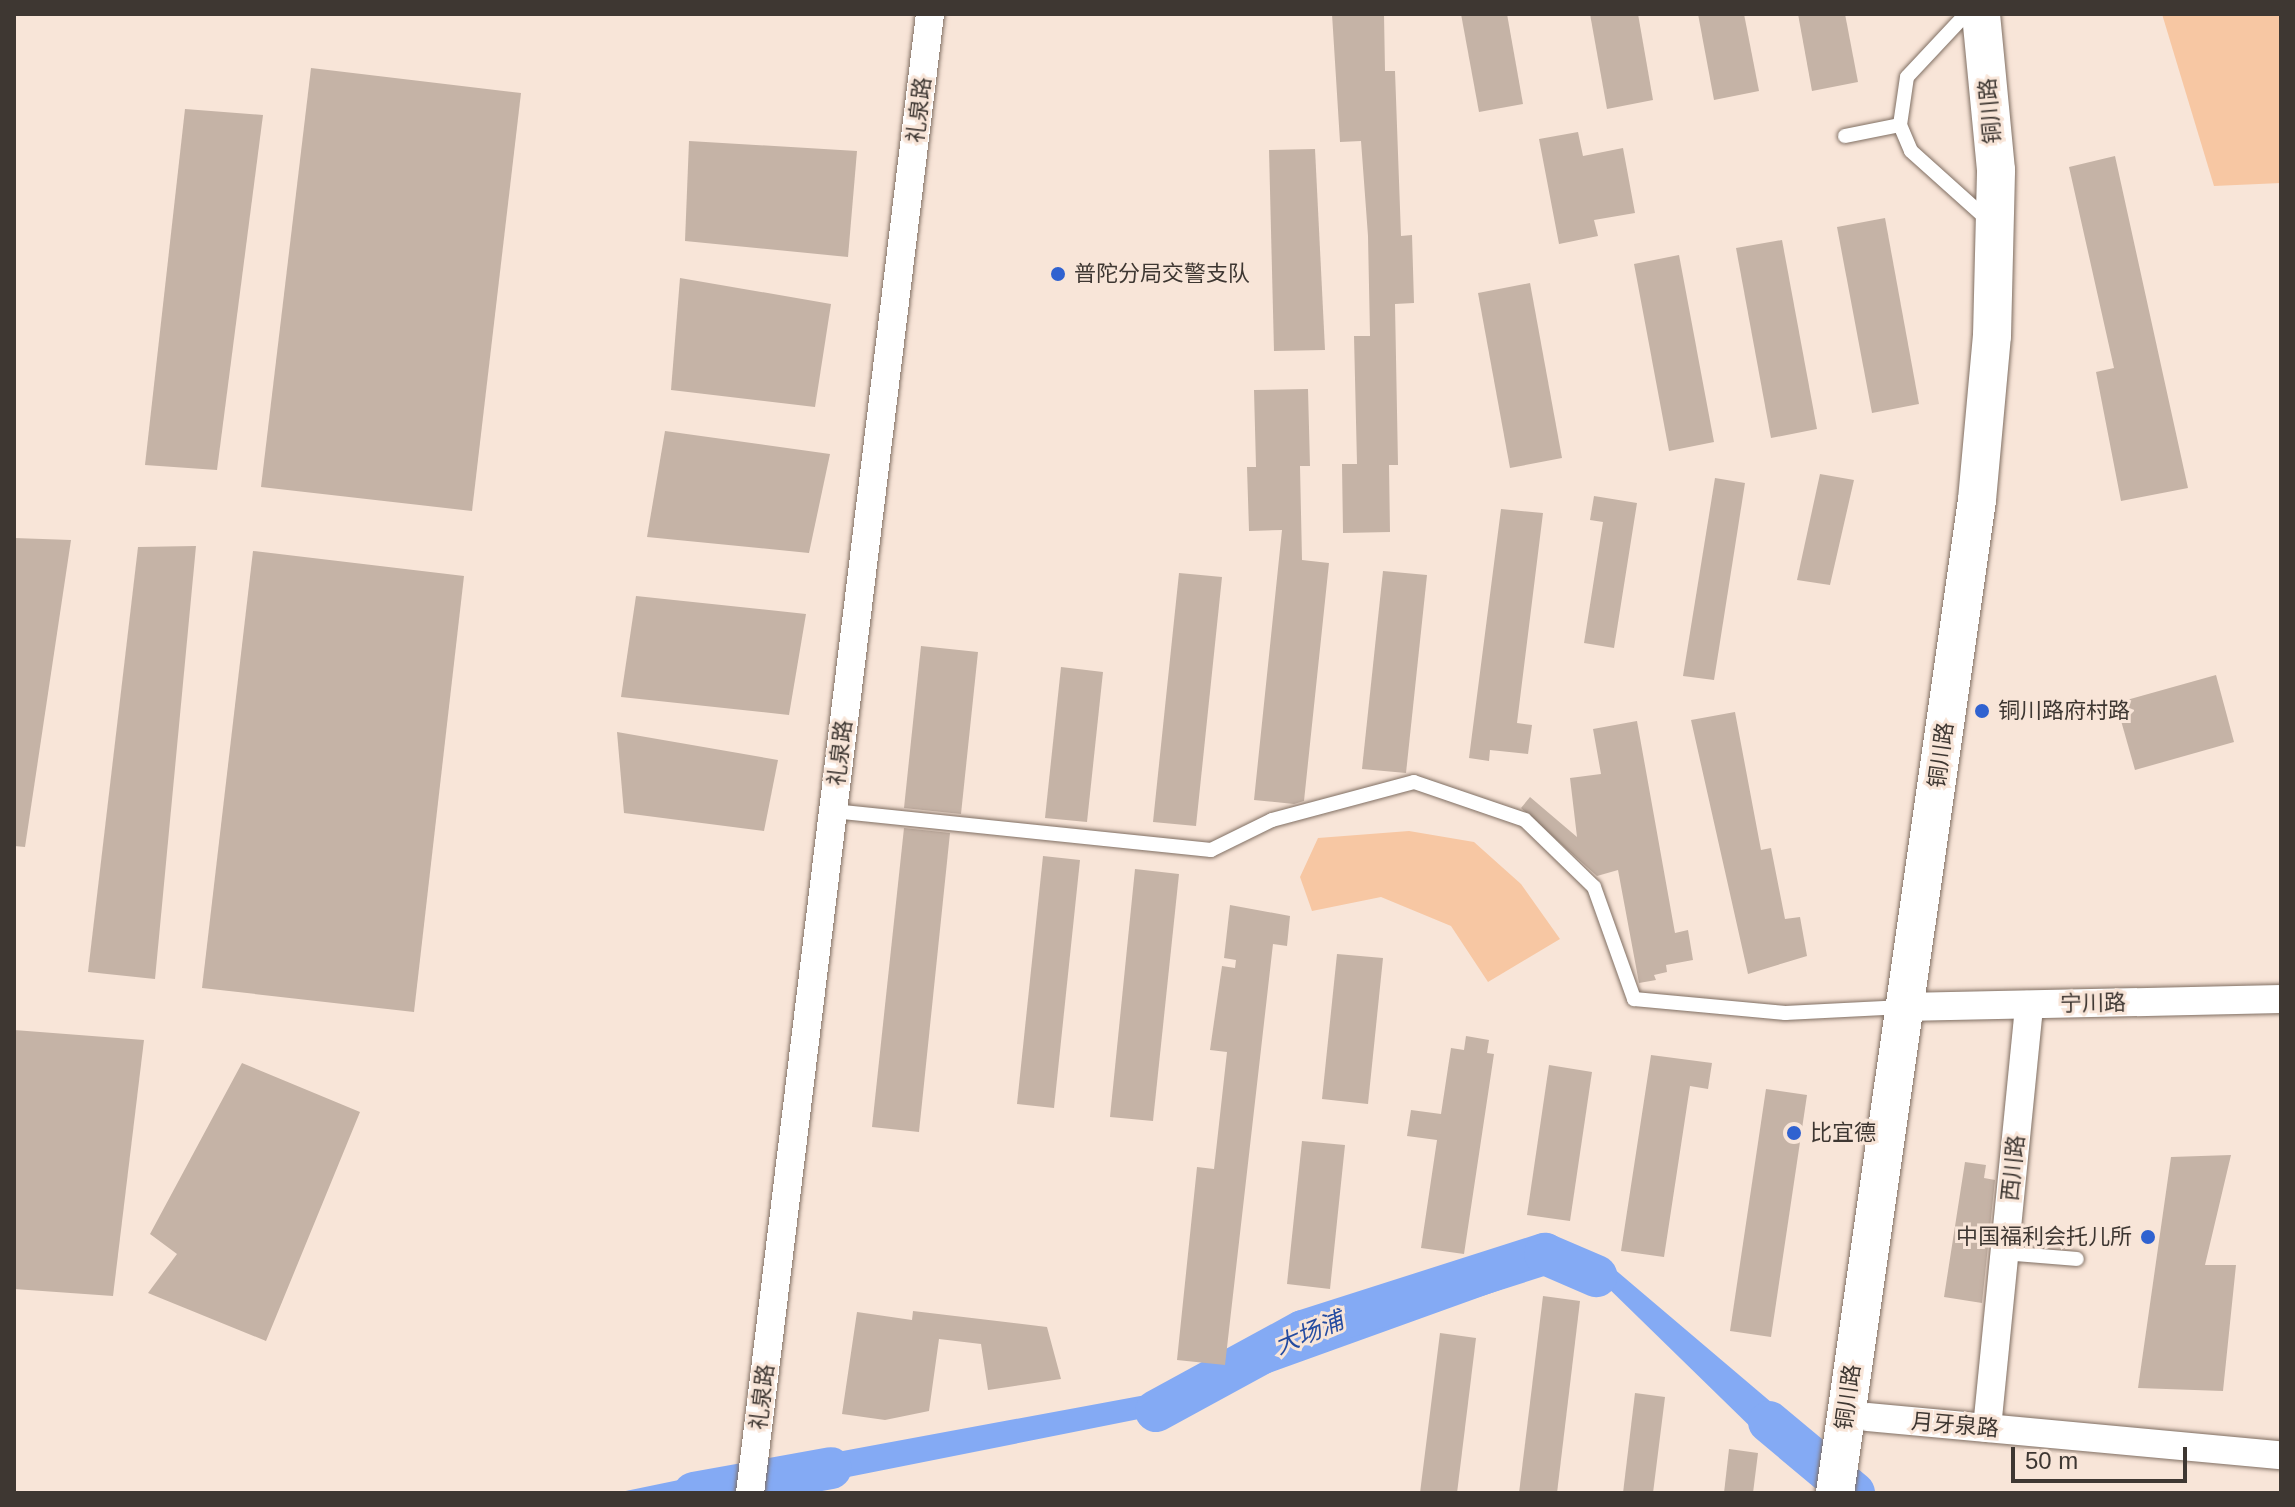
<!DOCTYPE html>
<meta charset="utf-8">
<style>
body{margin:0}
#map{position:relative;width:2295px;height:1507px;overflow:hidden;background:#f8e5d8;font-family:Helvetica,"Noto Sans SC",sans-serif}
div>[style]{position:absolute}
.green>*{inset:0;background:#f7c7a3}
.water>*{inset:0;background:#84aaf4}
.river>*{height:42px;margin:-21px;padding:0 21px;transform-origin:21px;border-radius:21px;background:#84aaf4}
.building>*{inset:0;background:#c5b3a6}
.roads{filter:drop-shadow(0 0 2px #806f63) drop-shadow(0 0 2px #806f63)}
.lane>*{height:14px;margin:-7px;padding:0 7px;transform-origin:7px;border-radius:7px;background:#fff}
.street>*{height:28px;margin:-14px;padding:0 14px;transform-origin:14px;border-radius:14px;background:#fff}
.secondary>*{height:38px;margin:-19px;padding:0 19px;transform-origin:19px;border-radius:19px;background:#fff}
.dots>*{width:22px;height:22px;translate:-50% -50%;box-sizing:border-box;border:4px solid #f8e5d8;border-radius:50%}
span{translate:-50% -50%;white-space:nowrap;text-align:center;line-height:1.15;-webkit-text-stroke:6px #f8e5d8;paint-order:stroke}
.street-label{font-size:22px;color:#3e3732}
.poi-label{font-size:22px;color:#3e3732}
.left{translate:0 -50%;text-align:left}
.right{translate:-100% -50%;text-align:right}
.water-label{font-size:24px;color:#244ba0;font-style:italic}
.frame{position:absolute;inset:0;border:16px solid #3e3732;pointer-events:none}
.scale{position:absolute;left:2011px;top:1447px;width:176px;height:36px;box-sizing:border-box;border:4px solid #3e3732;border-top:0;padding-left:10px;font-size:24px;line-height:28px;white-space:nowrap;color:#3e3732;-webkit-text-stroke:6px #f8e5d8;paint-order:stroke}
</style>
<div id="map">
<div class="green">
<i style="clip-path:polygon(2162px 14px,2281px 14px,2281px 183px,2214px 186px)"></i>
<i style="clip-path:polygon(1409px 831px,1474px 842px,1521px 884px,1560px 939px,1488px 982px,1451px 926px,1381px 897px,1312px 911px,1300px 877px,1318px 838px)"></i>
</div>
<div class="water">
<i style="clip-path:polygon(1545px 1254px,1606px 1262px,1778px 1408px,1811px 1458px,1810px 1475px,1762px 1438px,1598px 1278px,1544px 1274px,1144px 1418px,773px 1492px,778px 1463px,1205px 1384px,1303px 1331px)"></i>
<i style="clip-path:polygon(732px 1469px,729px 1493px,616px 1493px)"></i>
</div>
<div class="river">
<i style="left:1156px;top:1411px;width:167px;rotate:-28.6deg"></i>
<i style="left:1303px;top:1331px;width:254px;rotate:-17.7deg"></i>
<i style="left:1545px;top:1254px;width:56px;rotate:23.3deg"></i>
<i style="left:1769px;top:1422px;width:111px;rotate:39.9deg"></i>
<i style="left:694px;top:1493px;width:139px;rotate:-10.3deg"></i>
</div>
<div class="building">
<i style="clip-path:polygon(1332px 14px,1384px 14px,1385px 71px,1395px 71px,1401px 236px,1412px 235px,1414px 303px,1395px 304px,1398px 465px,1389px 465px,1390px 532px,1343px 533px,1342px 464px,1357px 464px,1354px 336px,1370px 336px,1368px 236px,1361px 141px,1340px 142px)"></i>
<i style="clip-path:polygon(1461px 14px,1507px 14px,1523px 104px,1479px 112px)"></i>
<i style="clip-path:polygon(1590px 14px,1638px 14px,1653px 100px,1607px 109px)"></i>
<i style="clip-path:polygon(1698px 14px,1744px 14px,1759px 91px,1714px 100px)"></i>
<i style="clip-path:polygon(1798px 14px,1845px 14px,1858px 82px,1812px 91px)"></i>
<i style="clip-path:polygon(311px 68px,521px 93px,472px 511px,261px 487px)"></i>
<i style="clip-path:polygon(185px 109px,263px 115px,217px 470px,145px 465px)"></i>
<i style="clip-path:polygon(1578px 132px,1583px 156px,1623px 148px,1635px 213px,1594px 220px,1598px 236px,1559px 244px,1539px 139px)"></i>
<i style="clip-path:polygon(689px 141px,857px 151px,848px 257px,685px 241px)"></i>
<i style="clip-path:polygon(1315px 149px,1325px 350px,1274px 351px,1269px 150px)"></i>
<i style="clip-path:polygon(2115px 156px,2188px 488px,2121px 501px,2096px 372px,2114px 368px,2069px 167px)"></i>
<i style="clip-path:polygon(1885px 218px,1919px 404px,1872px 413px,1837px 227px)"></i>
<i style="clip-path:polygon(1782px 240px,1817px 429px,1771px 438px,1736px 248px)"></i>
<i style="clip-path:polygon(1679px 255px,1714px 442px,1669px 451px,1634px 264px)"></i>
<i style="clip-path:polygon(680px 278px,831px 304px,815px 407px,671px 390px)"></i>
<i style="clip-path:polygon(1530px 283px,1562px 458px,1510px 468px,1478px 293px)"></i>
<i style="clip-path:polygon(1308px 389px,1310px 466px,1300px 466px,1302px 560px,1329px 563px,1304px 801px,1294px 804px,1254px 800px,1282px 530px,1249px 531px,1247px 467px,1256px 467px,1254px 390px)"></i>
<i style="clip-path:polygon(665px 431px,830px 454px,809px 553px,647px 537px)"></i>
<i style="clip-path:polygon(1820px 474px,1854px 480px,1830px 585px,1797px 580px)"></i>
<i style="clip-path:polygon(1715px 478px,1745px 483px,1714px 680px,1683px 676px)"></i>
<i style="clip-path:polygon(1594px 496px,1637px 503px,1614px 648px,1584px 643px,1603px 522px,1590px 520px)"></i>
<i style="clip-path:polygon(1501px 509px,1543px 513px,1517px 723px,1532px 725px,1528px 754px,1490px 750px,1489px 761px,1469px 758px)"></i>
<i style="clip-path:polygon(14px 538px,71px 540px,25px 847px,14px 846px)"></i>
<i style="clip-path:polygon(196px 546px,155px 979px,88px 972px,138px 547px)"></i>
<i style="clip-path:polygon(253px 551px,464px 576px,414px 1012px,202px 988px)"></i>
<i style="clip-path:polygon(1383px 571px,1427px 575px,1406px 773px,1362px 769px)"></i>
<i style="clip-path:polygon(1179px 573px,1222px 577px,1196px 826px,1153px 822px)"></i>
<i style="clip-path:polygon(636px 596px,806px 614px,789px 715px,621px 697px)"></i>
<i style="clip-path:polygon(921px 646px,978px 652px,961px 814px,904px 808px)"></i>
<i style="clip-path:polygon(1061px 667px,1103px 672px,1087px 822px,1045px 818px)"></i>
<i style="clip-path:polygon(2216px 675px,2234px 742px,2135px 770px,2116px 703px)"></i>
<i style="clip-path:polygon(1735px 712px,1761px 850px,1771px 848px,1785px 919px,1800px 917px,1807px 956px,1748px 974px,1691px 720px)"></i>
<i style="clip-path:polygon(1637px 721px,1675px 933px,1688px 930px,1693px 960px,1666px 965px,1667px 972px,1654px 975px,1656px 980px,1639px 983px,1618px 870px,1597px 876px,1521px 808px,1530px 797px,1577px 837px,1570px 778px,1601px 774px,1593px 729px)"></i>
<i style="clip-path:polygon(617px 732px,778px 760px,764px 831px,624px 813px)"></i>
<i style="clip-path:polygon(904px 828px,950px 833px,919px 1132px,872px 1127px)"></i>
<i style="clip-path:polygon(1043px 856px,1080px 860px,1054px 1108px,1017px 1104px)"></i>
<i style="clip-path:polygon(1135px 869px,1179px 874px,1153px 1121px,1110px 1117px)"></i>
<i style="clip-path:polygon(1230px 905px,1290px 916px,1287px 946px,1273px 944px,1225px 1365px,1177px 1360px,1197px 1167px,1214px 1169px,1227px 1052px,1210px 1050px,1222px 966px,1235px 968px,1236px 960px,1224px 958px)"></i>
<i style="clip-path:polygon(1337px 954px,1383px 958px,1368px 1104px,1322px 1099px)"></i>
<i style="clip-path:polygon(14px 1030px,144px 1040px,113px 1296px,14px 1289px)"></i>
<i style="clip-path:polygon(1466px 1036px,1489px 1040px,1487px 1053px,1494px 1054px,1464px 1254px,1421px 1248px,1437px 1140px,1407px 1136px,1411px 1110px,1441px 1114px,1451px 1048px,1464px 1050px)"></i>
<i style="clip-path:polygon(1651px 1055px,1712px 1063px,1708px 1089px,1690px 1086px,1664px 1257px,1621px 1251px)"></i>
<i style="clip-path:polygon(242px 1063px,360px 1112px,266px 1341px,148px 1293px,177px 1254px,150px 1234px)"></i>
<i style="clip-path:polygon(1549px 1065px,1592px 1072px,1570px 1221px,1527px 1215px)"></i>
<i style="clip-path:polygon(1766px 1089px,1807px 1095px,1771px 1337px,1730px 1331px)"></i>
<i style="clip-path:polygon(1302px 1141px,1345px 1145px,1330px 1289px,1287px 1284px)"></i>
<i style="clip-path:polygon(2231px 1155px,2205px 1265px,2236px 1265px,2223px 1391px,2138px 1388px,2171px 1157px)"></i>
<i style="clip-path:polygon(1965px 1162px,1986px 1165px,1984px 1178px,1995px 1180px,1982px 1303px,1944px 1297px)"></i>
<i style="clip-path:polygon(1543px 1296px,1580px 1301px,1557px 1493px,1519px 1493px)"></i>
<i style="clip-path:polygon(913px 1311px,1047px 1327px,1061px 1379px,988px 1390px,981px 1344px,939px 1339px,929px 1411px,885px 1420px,842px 1414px,857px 1312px,912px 1320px)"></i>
<i style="clip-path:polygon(1440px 1333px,1476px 1338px,1457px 1493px,1420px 1493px)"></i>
<i style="clip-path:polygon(1635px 1393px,1665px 1397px,1653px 1493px,1623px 1493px)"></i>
<i style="clip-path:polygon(1729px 1449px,1758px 1453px,1753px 1493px,1724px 1493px)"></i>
</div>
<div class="roads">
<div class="lane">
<i style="left:1966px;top:14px;width:86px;rotate:133.1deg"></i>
<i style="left:1907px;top:77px;width:49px;rotate:98.3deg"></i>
<i style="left:1900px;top:125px;width:28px;rotate:67deg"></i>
<i style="left:1911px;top:151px;width:105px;rotate:41.9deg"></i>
<i style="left:1845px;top:136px;width:56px;rotate:-11.3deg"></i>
<i style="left:833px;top:811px;width:380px;rotate:5.9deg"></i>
<i style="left:1211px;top:850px;width:68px;rotate:-26.2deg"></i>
<i style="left:1272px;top:820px;width:147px;rotate:-15deg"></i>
<i style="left:1414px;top:782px;width:117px;rotate:18.9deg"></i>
<i style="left:1525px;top:820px;width:96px;rotate:44.2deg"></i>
<i style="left:1594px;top:887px;width:119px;rotate:70.3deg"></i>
<i style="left:1634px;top:999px;width:152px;rotate:5.3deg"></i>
<i style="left:1785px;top:1013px;width:119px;rotate:-2.9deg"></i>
<i style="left:2004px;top:1253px;width:73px;rotate:4.7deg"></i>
</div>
<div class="street">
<i style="left:1904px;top:1007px;width:377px;rotate:-1.2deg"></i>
<i style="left:1868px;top:1417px;width:415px;rotate:5.3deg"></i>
<i style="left:1987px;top:1428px;width:425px;rotate:-84.3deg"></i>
<i style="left:750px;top:1493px;width:1490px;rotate:-83.06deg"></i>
</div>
<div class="secondary">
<i style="left:1835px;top:1493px;width:1003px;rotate:-81.86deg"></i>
<i style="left:1977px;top:500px;width:165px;rotate:-84.8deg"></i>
<i style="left:1992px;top:336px;width:166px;rotate:-88.6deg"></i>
<i style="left:1996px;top:170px;width:157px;rotate:-95.5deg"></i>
</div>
</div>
<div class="dots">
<i style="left:1058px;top:274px;background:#3062d0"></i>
<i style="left:1982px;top:711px;background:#3062d0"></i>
<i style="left:1794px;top:1133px;background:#3062d0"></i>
<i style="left:2148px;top:1237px;background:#3062d0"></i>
</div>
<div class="street-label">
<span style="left:919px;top:110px;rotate:-83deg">礼泉路</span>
<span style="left:1990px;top:111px;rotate:-95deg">铜川路</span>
<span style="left:840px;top:753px;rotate:-83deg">礼泉路</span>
<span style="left:1941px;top:755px;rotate:-82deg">铜川路</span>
<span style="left:2093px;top:1003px;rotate:-1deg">宁川路</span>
<span style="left:2013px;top:1168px;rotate:-84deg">西川路</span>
<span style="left:762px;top:1397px;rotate:-83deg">礼泉路</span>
<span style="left:1848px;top:1397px;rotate:-82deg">铜川路</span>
<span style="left:1955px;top:1425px;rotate:5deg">月牙泉路</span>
</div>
<div class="poi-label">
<span class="left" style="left:1074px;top:274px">普陀分局交警支队</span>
<span class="left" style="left:1998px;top:711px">铜川路府村路</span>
<span class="left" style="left:1810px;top:1133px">比宜德</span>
<span class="right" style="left:2132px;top:1237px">中国福利会托儿所</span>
</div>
<div class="water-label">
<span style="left:1309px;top:1333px;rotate:-23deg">大场浦</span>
</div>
<div class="frame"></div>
<div class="scale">50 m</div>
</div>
